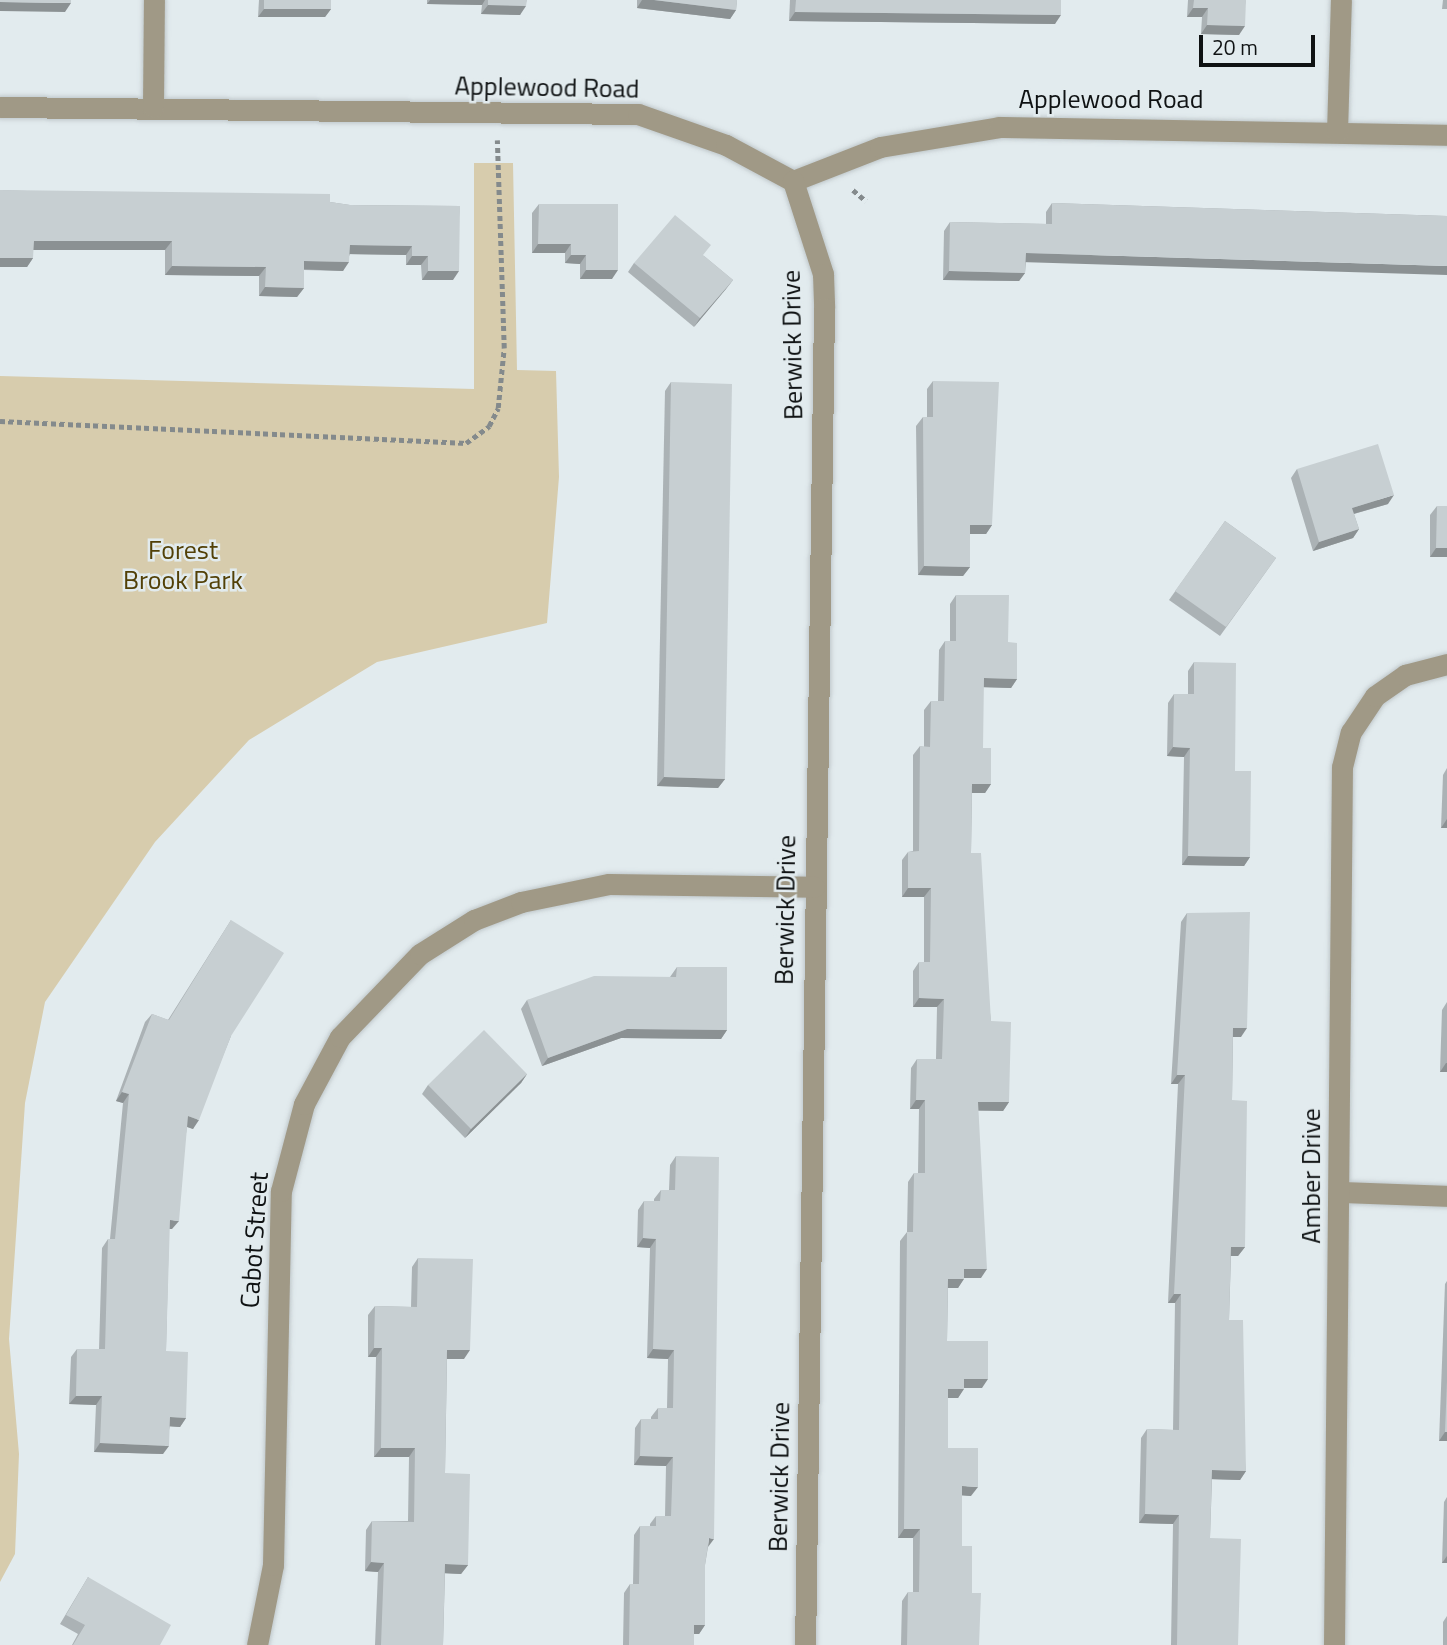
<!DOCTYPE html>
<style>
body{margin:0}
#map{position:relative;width:1447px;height:1645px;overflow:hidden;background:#e2ebee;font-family:"Titillium Web",sans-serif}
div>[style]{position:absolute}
.green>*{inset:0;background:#d7ccad}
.path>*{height:4.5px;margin-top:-2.25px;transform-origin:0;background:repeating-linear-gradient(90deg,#848a8c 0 5px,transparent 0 8.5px)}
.roads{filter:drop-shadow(0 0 2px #c0c8cb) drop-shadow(0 0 2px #c0c8cb)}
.street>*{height:21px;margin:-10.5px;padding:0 10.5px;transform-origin:10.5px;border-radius:10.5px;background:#a09986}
.wall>*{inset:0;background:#abb2b5}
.shaded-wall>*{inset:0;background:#8b9193}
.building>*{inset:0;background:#c7cfd2}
span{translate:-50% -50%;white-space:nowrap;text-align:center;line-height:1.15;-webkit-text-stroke:5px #e2ebee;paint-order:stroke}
.street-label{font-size:26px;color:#0f1213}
.park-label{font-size:26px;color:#524006}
.scale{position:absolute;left:1199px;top:35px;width:116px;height:32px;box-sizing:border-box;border:4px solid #0f1213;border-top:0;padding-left:9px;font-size:21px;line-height:24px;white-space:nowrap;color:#0f1213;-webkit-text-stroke:5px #e2ebee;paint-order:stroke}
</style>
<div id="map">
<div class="green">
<i style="clip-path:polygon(474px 163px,513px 163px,517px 370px,556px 371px,559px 477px,547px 623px,377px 662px,249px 740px,155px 842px,45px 1002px,25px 1103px,9px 1339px,19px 1454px,15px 1554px,0 1582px,0 376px,474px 389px)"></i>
</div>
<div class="path">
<i style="left:853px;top:190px;width:17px;rotate:40deg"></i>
<i style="left:0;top:421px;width:467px;rotate:2.7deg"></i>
<i style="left:466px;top:443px;width:29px;rotate:-36deg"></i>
<i style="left:489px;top:426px;width:20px;rotate:-63deg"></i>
<i style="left:498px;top:408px;width:60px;rotate:-84.3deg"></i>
<i style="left:504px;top:348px;width:208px;rotate:-91.9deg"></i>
</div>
<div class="roads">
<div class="street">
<i style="left:0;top:107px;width:638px;rotate:0.63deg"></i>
<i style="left:638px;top:114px;width:93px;rotate:19.4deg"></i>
<i style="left:726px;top:145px;width:76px;rotate:28.2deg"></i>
<i style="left:793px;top:181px;width:93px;rotate:-21.3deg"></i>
<i style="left:880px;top:147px;width:121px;rotate:-9.5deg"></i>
<i style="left:999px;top:127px;width:448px;rotate:1deg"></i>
<i style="left:153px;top:107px;width:107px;rotate:-89.5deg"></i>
<i style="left:1337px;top:132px;width:132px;rotate:-88.3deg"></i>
<i style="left:793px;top:181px;width:98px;rotate:72.1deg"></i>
<i style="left:823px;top:274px;width:34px;rotate:88deg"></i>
<i style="left:824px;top:308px;width:1337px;rotate:90.81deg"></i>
<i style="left:1339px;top:1192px;width:108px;rotate:2.1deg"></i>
<i style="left:257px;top:1645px;width:82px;rotate:-78.7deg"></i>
<i style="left:273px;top:1565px;width:374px;rotate:-88.8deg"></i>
<i style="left:281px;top:1191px;width:90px;rotate:-75.2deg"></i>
<i style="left:304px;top:1104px;width:76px;rotate:-61.8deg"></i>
<i style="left:340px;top:1037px;width:115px;rotate:-46.1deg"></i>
<i style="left:420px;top:954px;width:64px;rotate:-32.2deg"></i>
<i style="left:474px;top:920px;width:50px;rotate:-21deg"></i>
<i style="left:521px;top:902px;width:90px;rotate:-11.6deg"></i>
<i style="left:609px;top:884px;width:205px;rotate:0.8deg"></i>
<i style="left:1334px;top:1645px;width:878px;rotate:-89.48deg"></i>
<i style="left:1342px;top:767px;width:36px;rotate:-76deg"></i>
<i style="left:1351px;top:732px;width:43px;rotate:-56.3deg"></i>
<i style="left:1375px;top:696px;width:37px;rotate:-35deg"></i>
<i style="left:1405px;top:675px;width:43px;rotate:-14.7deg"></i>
</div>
</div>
<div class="wall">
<i style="clip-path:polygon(259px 0,331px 0,331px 9px,325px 17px,258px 17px)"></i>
<i style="clip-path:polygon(427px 0,527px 0,520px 15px,481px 14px,482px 5px,427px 4px)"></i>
<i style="clip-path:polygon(637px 0,737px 0,736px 10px,730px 19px,637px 8px)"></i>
<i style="clip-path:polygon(790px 0,1061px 0,1055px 24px,789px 21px)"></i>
<i style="clip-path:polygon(1188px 0,1246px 0,1239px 35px,1201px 34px,1202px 17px,1187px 17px)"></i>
<i style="clip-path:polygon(1443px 0,1447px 0,1447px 9px,1442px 9px)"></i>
<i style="clip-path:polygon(0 190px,330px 202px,350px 205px,460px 206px,453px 280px,422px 280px,421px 265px,406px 265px,406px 255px,350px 254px,343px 271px,304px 270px,304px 288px,297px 297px,259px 296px,259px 276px,165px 275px,165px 250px,33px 250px,33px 258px,27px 267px)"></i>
<i style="clip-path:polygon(1052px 203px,1447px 216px,1026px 262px,1025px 273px,1019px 281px,943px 280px,944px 231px,950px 222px,1046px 224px,1046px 212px)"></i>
<i style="clip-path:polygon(539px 204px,612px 279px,580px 279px,580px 264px,565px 263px,565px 253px,532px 253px,532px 213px)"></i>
<i style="clip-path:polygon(704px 256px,733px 280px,694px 327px,628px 272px,634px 263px)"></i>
<i style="clip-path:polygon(933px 381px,992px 525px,986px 534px,970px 534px,970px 567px,963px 576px,918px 575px,916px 426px,923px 417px,927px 417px,927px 389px)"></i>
<i style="clip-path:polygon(671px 382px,725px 779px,718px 788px,657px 786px,665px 391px)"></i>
<i style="clip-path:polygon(1297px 469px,1388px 504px,1354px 514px,1359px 529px,1353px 538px,1313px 551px,1291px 478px)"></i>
<i style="clip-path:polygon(1437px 506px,1447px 557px,1430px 557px,1430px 515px)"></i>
<i style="clip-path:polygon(1225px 521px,1276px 558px,1220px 636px,1169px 600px)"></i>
<i style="clip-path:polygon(956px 595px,1008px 642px,1017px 679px,1011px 688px,983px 687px,983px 748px,991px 784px,985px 793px,972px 793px,971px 853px,991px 1021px,1009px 1102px,1003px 1111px,978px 1111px,981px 1278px,964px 1278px,958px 1288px,948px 1288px,947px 1341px,982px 1388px,964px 1388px,958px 1398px,948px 1398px,948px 1448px,971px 1496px,962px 1495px,962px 1546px,972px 1593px,979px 1645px,901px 1645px,902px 1601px,908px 1592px,913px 1592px,913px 1538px,898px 1538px,900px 1241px,907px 1232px,908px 1182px,914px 1173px,918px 1173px,919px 1109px,910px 1109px,911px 1068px,917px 1059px,936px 1059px,937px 1007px,913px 1007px,913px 971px,919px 962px,924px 962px,924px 897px,902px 897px,902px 860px,908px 852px,913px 851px,913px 755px,920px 746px,924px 747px,924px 710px,931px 701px,938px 701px,939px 650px,945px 641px,950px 641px,950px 604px)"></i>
<i style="clip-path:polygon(1194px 662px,1235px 771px,1250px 857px,1244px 866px,1182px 865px,1184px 757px,1167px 756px,1168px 703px,1174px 694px,1188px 694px,1188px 671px)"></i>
<i style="clip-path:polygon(1447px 768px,1447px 828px,1441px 828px,1443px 775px)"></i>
<i style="clip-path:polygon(1187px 913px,1241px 1037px,1233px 1037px,1232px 1100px,1245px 1247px,1238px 1256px,1231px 1256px,1229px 1320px,1246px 1471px,1240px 1480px,1212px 1479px,1210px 1538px,1238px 1645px,1171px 1645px,1173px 1524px,1139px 1523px,1141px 1438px,1147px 1429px,1173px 1430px,1175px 1303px,1168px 1303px,1178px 1084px,1171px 1084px,1181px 922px)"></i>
<i style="clip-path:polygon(231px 920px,231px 1036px,193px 1129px,187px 1127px,172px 1229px,169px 1229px,166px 1351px,186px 1418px,180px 1427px,170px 1426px,163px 1454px,94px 1452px,96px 1405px,69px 1404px,71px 1357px,77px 1349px,99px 1349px,102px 1248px,108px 1239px,110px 1239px,123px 1103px,116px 1101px,145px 1022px,152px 1014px,168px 1020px)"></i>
<i style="clip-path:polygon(677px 967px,727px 1030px,721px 1039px,621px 1038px,542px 1066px,521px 1009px,527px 1000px,670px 977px)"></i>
<i style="clip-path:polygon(1447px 1002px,1447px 1072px,1440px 1072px,1442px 1010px)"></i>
<i style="clip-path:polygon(527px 1074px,521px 1083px,465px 1138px,422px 1094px,428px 1085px)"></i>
<i style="clip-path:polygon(676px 1156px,708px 1547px,705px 1565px,705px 1625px,699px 1634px,694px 1634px,694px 1645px,623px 1645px,624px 1593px,630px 1584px,633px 1584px,634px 1535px,640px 1526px,650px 1526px,650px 1524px,656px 1516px,665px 1516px,666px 1466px,634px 1465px,635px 1428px,641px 1419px,651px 1419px,651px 1417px,658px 1408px,667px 1408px,668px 1359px,647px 1358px,650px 1248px,637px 1247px,638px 1210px,644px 1201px,654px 1201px,654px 1199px,661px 1190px,669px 1190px,670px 1165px)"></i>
<i style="clip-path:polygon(418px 1258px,464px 1359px,447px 1359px,445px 1473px,468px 1565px,461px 1574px,445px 1573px,443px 1645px,375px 1645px,378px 1572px,365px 1571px,366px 1530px,372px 1521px,408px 1521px,409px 1457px,374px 1457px,376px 1357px,368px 1357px,368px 1315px,375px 1306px,411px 1307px,412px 1267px)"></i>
<i style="clip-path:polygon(1447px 1281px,1447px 1441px,1439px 1441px,1445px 1284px)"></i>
<i style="clip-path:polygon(1447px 1497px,1447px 1563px,1442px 1563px,1444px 1502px)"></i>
<i style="clip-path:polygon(88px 1577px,160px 1645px,72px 1645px,78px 1634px,60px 1624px)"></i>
<i style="clip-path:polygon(1447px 1616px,1447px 1645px,1443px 1645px,1443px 1622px)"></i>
</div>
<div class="shaded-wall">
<i style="clip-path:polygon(430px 0,485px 0,482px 5px,427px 4px)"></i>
<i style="clip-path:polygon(642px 0,654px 0,736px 10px,730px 19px,637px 8px)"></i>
<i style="clip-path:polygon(0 2px,71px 3px,65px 12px,0 11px)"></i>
<i style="clip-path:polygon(488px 5px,526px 6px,520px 15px,481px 14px)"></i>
<i style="clip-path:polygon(1193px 8px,1208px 8px,1202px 17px,1187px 17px)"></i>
<i style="clip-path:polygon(264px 9px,331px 9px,325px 17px,258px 17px)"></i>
<i style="clip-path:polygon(795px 12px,1061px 15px,1055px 24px,789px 21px)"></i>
<i style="clip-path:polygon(1207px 25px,1245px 26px,1239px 35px,1201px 34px)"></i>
<i style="clip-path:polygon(34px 241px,172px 241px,165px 250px,27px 250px)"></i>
<i style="clip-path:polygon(538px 244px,571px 244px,565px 253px,532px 253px)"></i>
<i style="clip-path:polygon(350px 245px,412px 246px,406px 255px,343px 254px)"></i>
<i style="clip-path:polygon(1026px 253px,1447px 266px,1447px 275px,1020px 262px)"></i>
<i style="clip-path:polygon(571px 255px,586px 255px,580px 264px,565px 263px)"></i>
<i style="clip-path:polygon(412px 256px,428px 256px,421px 265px,406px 265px)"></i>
<i style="clip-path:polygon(0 258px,33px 258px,27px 267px,0 267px)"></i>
<i style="clip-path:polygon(304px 261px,349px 262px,343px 271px,298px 269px)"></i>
<i style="clip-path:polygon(172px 266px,266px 267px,259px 276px,165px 275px)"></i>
<i style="clip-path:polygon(586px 270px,618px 270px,612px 279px,580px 279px)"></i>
<i style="clip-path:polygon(428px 271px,459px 271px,453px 280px,422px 280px)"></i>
<i style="clip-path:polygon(949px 271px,1025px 273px,1019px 281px,943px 280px)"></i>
<i style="clip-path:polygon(733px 280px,726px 289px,694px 327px,700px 318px)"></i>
<i style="clip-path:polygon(265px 287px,304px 288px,297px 297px,259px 296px)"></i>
<i style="clip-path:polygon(1394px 495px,1388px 504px,1346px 516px,1352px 508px)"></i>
<i style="clip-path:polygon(970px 525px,992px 525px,986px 534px,964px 534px)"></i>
<i style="clip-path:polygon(1359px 529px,1353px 538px,1313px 551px,1319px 542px)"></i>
<i style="clip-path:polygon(1436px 548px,1447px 548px,1447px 557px,1430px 557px)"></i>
<i style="clip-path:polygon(924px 566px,970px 567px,963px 576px,918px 575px)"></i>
<i style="clip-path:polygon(984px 678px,1017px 679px,1011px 688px,977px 687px)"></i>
<i style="clip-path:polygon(1173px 747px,1190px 748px,1184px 757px,1167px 756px)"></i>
<i style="clip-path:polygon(664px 777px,725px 779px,718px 788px,657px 786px)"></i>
<i style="clip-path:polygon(972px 784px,991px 784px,985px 793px,966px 793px)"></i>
<i style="clip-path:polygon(1447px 819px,1447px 828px,1441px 828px)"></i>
<i style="clip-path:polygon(1188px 856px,1250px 857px,1244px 866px,1182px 865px)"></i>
<i style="clip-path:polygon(908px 888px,931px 888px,924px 897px,902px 897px)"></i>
<i style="clip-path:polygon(919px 998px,944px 999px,937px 1007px,913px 1007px)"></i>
<i style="clip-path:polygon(1233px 1028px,1247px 1028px,1241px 1037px,1227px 1037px)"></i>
<i style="clip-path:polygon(627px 1029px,727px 1030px,721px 1039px,621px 1038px,542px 1066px,548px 1058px)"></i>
<i style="clip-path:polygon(1446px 1063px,1447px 1063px,1447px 1072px,1440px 1072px)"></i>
<i style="clip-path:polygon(527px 1074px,521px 1083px,465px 1138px,471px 1129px)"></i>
<i style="clip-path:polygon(1177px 1075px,1185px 1075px,1178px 1084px,1171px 1084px)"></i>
<i style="clip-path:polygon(122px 1092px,129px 1094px,123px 1103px,116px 1101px)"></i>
<i style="clip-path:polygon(916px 1100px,925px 1100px,919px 1109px,910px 1109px)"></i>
<i style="clip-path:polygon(978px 1102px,1009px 1102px,1003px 1111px,972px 1110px)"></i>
<i style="clip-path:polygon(188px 1116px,199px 1120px,193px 1129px,182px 1125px)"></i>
<i style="clip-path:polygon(170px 1220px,179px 1221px,172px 1229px,163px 1229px)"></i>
<i style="clip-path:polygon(643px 1238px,656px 1239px,650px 1248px,637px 1247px)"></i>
<i style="clip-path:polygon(1231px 1247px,1245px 1247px,1238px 1256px,1224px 1256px)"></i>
<i style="clip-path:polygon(964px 1269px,987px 1269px,981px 1278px,958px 1278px)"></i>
<i style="clip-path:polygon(948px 1279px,964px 1279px,958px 1288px,941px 1288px)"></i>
<i style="clip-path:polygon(1174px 1294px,1181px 1294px,1175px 1303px,1168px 1303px)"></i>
<i style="clip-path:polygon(374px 1348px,382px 1348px,376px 1357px,368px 1357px)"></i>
<i style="clip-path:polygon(653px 1349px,674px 1350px,668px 1359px,647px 1358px)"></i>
<i style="clip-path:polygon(447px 1350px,470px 1350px,464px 1359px,441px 1359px)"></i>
<i style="clip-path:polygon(964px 1379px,988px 1379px,982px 1388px,958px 1388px)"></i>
<i style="clip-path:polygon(948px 1389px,964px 1389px,958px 1398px,942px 1398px)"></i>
<i style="clip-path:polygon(76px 1396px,102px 1396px,96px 1405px,69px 1404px)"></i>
<i style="clip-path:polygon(170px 1417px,186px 1418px,180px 1427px,163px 1426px)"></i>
<i style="clip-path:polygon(1445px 1432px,1447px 1432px,1447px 1441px,1439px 1441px)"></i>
<i style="clip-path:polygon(100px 1443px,169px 1446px,163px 1454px,94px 1452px)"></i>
<i style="clip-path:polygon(381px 1448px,415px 1448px,409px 1457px,374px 1457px)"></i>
<i style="clip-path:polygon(640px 1456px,673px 1457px,666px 1466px,634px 1465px)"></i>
<i style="clip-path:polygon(1212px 1470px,1246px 1471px,1240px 1480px,1206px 1479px)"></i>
<i style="clip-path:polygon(962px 1486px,978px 1487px,971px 1496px,955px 1495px)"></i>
<i style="clip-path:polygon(1145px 1514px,1179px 1515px,1173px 1524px,1139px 1523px)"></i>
<i style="clip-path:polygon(904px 1529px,920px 1529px,913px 1538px,898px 1538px)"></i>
<i style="clip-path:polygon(709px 1538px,714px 1539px,708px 1547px)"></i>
<i style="clip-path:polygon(1447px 1556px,1447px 1563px,1442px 1563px)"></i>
<i style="clip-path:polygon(371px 1562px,384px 1563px,378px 1572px,365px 1571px)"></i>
<i style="clip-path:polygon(445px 1564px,468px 1565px,461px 1574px,439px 1573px)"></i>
<i style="clip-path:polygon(694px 1625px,705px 1625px,699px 1634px,688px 1634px)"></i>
</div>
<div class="building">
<i style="clip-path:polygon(0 0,71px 0,71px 3px,0 2px)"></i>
<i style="clip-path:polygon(264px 0,331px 0,331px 9px,264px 9px)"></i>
<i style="clip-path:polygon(488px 0,527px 0,526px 6px,488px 5px)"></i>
<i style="clip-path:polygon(654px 0,737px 0,736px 10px)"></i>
<i style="clip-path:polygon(796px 0,1061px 0,1061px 15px,795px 12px)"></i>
<i style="clip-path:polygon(1194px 0,1246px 0,1245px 26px,1207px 25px,1208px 8px,1193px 8px)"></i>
<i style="clip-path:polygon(0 190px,330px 194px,330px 202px,350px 205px,460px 206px,459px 271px,428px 271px,428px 256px,412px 256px,412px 246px,350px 245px,349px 262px,304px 261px,304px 288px,265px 287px,266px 267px,172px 266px,172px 241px,34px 241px,33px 258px,0 258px)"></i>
<i style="clip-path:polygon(1052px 203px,1447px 216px,1447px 266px,1026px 253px,1025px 273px,949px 271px,950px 222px,1052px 224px)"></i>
<i style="clip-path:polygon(539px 204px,618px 204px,618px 270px,586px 270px,586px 255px,571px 255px,571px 244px,538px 244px)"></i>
<i style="clip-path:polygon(675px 215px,711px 245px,703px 255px,733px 280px,700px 318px,634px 263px)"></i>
<i style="clip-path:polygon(933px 381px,999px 382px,992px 525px,970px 525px,970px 567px,924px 566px,923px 417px,933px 417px)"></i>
<i style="clip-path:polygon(671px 382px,732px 384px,725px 779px,664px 777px)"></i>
<i style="clip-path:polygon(1378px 444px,1394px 495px,1352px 508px,1359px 529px,1319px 542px,1297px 469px)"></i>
<i style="clip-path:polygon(1437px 506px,1447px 506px,1447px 548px,1436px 548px)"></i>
<i style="clip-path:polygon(1225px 521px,1276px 558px,1226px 627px,1175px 591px)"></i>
<i style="clip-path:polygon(956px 595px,1009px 595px,1008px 642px,1017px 643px,1017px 679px,984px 678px,983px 748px,991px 748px,991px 784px,972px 784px,971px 853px,981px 853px,991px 1021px,1011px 1022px,1009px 1102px,978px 1102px,987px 1269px,964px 1269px,964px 1279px,948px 1279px,947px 1341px,988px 1341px,988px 1379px,964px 1379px,964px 1389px,948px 1389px,948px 1448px,978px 1448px,978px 1487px,962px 1486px,962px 1546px,972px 1546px,972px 1593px,981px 1593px,979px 1645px,907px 1645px,908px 1592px,919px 1592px,920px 1529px,904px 1529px,907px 1232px,913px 1232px,914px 1173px,925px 1173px,925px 1100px,916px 1100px,917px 1059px,942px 1059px,944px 999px,919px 998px,919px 962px,930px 962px,931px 888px,908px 888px,908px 852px,919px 851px,920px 746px,930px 747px,931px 701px,944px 701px,945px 641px,956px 641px)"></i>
<i style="clip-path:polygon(1194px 662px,1236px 663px,1235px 771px,1251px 771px,1250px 857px,1188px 856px,1190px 748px,1173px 747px,1174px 694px,1194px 694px)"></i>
<i style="clip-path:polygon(1250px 912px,1247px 1028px,1233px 1028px,1232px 1100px,1247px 1101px,1245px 1247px,1231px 1247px,1229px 1320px,1243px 1320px,1246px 1471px,1212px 1470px,1210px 1538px,1241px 1539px,1238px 1645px,1177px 1645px,1179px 1515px,1145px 1514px,1147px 1429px,1179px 1430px,1181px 1294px,1174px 1294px,1185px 1075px,1177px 1075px,1187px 913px)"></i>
<i style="clip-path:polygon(231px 920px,284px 953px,231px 1036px,199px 1120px,188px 1116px,179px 1221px,170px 1220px,166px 1351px,188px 1352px,186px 1418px,170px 1417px,169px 1446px,100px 1443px,102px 1396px,76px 1396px,77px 1349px,105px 1349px,108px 1239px,115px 1239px,129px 1094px,122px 1092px,152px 1014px,169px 1020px)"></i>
<i style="clip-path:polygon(677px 967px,727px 967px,727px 1030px,627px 1029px,548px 1058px,527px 1000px,594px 976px,676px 977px)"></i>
<i style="clip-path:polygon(484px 1030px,527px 1074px,471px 1129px,428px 1085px)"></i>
<i style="clip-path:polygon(676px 1156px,719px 1157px,714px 1539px,709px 1538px,705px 1565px,705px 1625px,694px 1625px,694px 1645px,629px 1645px,630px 1584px,639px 1584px,640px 1526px,656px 1526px,656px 1516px,671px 1516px,673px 1457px,640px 1456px,641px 1419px,658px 1419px,658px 1408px,673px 1408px,674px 1350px,653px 1349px,656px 1239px,643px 1238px,644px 1201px,660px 1201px,661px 1190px,675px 1190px)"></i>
<i style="clip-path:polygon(418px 1258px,473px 1259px,470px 1350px,447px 1350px,445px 1473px,470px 1474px,468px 1565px,445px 1564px,443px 1645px,381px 1645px,384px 1563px,371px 1562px,372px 1521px,414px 1522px,415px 1448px,381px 1448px,382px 1348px,374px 1348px,375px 1306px,417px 1307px)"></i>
<i style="clip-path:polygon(1447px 1381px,1447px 1432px,1445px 1432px)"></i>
<i style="clip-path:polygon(88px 1577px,171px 1625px,160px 1645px,73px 1645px,85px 1625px,66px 1615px)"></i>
</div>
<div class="street-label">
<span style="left:547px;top:87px;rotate:1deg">Applewood Road</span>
<span style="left:1111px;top:99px">Applewood Road</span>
<span style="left:792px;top:345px;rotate:-91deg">Berwick Drive</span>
<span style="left:785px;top:910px;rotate:-89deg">Berwick Drive</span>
<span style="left:1311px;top:1176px;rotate:-90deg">Amber Drive</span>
<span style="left:254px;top:1240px;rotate:-86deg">Cabot Street</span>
<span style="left:779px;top:1477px;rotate:-89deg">Berwick Drive</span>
</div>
<div class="park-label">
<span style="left:183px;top:565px">Forest<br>Brook Park</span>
</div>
<div class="scale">20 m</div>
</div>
